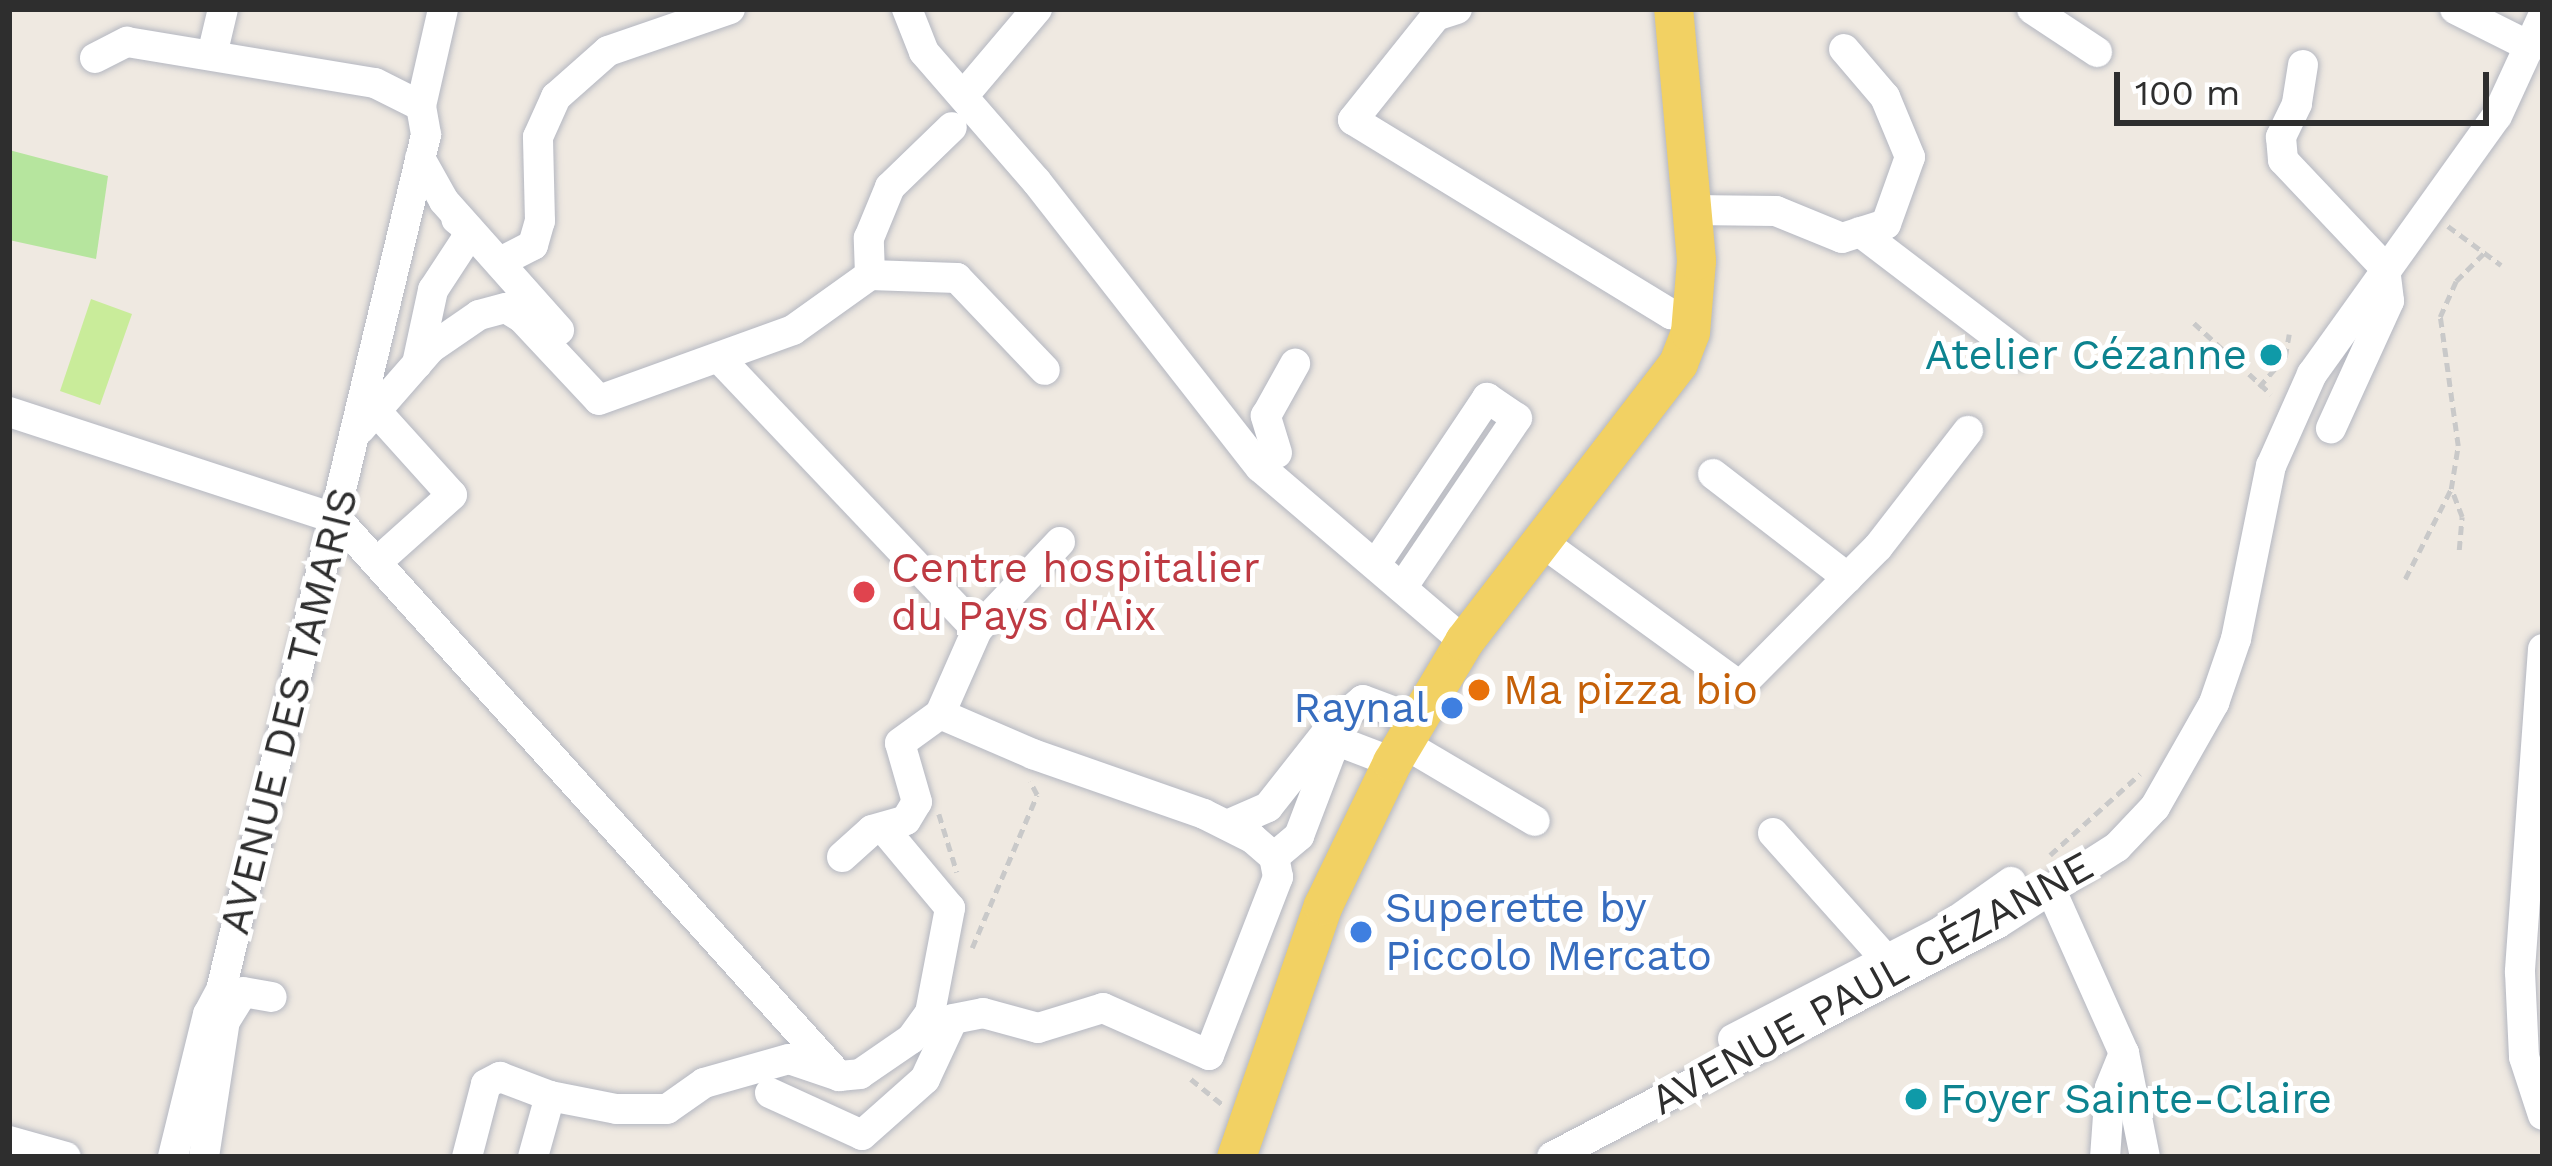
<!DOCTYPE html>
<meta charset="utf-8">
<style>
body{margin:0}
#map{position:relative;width:2552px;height:1166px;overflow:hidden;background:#efe9e1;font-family:"Work Sans",sans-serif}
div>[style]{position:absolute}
.green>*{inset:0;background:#b6e59e}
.pitch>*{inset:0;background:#c9ec9a}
.path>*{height:4.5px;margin-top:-2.25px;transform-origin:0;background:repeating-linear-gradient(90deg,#c9c9c9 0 9px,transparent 0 15px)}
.roads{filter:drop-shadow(0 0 3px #b4b7c1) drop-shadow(0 0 3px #b4b7c1)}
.minor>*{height:30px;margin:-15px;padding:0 15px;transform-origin:15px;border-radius:15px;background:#fff}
.major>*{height:39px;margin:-19.5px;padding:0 19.5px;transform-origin:19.5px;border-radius:19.5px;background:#f2d163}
.dots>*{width:33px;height:33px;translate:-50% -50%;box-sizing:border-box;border:6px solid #fff;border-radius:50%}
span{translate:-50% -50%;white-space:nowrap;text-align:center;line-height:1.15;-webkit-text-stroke:10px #fff;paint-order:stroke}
.culture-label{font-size:42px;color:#0d838f}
.right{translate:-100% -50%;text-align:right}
.left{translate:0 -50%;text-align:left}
.health-label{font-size:42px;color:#be3a42}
.food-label{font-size:42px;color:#c56008}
.shop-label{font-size:42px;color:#366cbe}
.street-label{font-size:42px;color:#2e2e2e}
.frame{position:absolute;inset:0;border:12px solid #2e2e2e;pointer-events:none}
.scale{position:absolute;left:2114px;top:72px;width:375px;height:54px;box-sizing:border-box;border:6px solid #2e2e2e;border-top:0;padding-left:15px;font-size:36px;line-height:42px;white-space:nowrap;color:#2e2e2e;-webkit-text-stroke:9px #fff;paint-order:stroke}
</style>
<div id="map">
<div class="green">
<i style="clip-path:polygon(9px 150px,108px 176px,96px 259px,9px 240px)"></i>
</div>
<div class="pitch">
<i style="clip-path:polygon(91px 299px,132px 314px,100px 405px,60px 391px)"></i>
</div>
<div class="path">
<i style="left:2448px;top:226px;width:66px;rotate:36.3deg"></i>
<i style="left:2194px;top:323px;width:105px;rotate:42.7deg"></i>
<i style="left:2259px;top:387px;width:40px;rotate:-49deg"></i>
<i style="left:2285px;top:357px;width:23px;rotate:-80deg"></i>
<i style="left:2459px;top:550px;width:33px;rotate:-85deg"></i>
<i style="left:2462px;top:517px;width:30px;rotate:-111deg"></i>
<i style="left:2451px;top:489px;width:44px;rotate:-80.8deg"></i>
<i style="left:2458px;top:446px;width:130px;rotate:-97.9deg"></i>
<i style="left:2440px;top:317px;width:39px;rotate:-66deg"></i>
<i style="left:2456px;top:281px;width:42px;rotate:-45deg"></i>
<i style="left:2405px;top:579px;width:101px;rotate:-62.9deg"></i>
<i style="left:939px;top:814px;width:61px;rotate:72.8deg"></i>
<i style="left:2050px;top:855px;width:121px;rotate:-42deg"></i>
<i style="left:972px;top:948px;width:166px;rotate:-67deg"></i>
<i style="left:1037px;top:795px;width:15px;rotate:-118deg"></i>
<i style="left:1191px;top:1079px;width:41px;rotate:39.1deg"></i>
</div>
<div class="roads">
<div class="minor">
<i style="left:907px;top:9px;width:46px;rotate:68.4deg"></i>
<i style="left:924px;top:52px;width:172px;rotate:49deg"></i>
<i style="left:1037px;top:182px;width:362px;rotate:52deg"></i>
<i style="left:1260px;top:467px;width:268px;rotate:40.5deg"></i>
<i style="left:1457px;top:9px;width:22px;rotate:162deg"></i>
<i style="left:1436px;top:16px;width:133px;rotate:128.6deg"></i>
<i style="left:1353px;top:120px;width:373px;rotate:31.4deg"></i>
<i style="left:1671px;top:314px;width:22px;rotate:13deg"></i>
<i style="left:2032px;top:9px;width:78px;rotate:33.5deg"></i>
<i style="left:2455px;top:9px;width:85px;rotate:26.6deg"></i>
<i style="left:212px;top:55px;width:47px;rotate:-76.6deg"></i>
<i style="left:95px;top:58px;width:36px;rotate:-27deg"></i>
<i style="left:127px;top:42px;width:251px;rotate:9.4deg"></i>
<i style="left:375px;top:83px;width:51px;rotate:26.6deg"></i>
<i style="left:421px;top:106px;width:29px;rotate:80deg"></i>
<i style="left:426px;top:135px;width:879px;rotate:103.48deg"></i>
<i style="left:221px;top:990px;width:27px;rotate:118deg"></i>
<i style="left:208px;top:1014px;width:147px;rotate:103.8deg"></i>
<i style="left:2303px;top:65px;width:39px;rotate:99deg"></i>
<i style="left:2297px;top:104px;width:37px;rotate:116deg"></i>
<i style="left:2281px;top:137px;width:23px;rotate:85deg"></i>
<i style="left:2283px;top:160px;width:149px;rotate:46.6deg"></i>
<i style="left:2385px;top:268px;width:33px;rotate:83deg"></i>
<i style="left:2389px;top:301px;width:140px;rotate:114.5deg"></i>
<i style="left:964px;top:95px;width:113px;rotate:-49.7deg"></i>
<i style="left:421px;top:106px;width:99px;rotate:-77.2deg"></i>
<i style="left:420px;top:158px;width:49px;rotate:60.8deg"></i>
<i style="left:444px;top:201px;width:173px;rotate:48.3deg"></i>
<i style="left:1692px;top:210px;width:84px;rotate:0.7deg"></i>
<i style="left:1776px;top:211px;width:71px;rotate:22.2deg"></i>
<i style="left:1842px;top:238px;width:46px;rotate:-17.7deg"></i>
<i style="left:1886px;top:224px;width:71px;rotate:-70.3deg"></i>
<i style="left:1910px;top:157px;width:65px;rotate:-112.6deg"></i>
<i style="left:1885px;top:97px;width:63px;rotate:-130.5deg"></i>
<i style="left:1860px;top:232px;width:201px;rotate:37.3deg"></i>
<i style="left:500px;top:262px;width:37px;rotate:-27deg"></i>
<i style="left:533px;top:245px;width:25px;rotate:-74deg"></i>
<i style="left:540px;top:221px;width:84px;rotate:-91.4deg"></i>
<i style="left:538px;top:137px;width:44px;rotate:-65.8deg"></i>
<i style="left:556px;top:97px;width:69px;rotate:-41.5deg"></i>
<i style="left:608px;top:51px;width:129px;rotate:-19deg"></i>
<i style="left:870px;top:275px;width:37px;rotate:-92deg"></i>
<i style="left:869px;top:238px;width:55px;rotate:-67.6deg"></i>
<i style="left:890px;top:187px;width:86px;rotate:-44.1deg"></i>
<i style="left:720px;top:359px;width:373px;rotate:46.5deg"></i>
<i style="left:417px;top:364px;width:76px;rotate:-77.8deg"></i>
<i style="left:433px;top:290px;width:62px;rotate:-56.8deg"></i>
<i style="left:467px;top:238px;width:12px;rotate:-99deg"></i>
<i style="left:465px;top:226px;width:11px;rotate:-142deg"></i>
<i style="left:376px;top:411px;width:113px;rotate:47.9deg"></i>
<i style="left:452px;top:495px;width:101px;rotate:138.2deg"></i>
<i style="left:9px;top:412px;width:345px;rotate:18.1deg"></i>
<i style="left:337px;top:519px;width:750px;rotate:47.97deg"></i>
<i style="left:360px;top:429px;width:108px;rotate:-48.8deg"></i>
<i style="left:431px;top:348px;width:58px;rotate:-34.5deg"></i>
<i style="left:479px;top:315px;width:28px;rotate:-15deg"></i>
<i style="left:506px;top:308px;width:19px;rotate:32deg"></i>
<i style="left:522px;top:318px;width:112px;rotate:46.8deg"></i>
<i style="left:599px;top:400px;width:206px;rotate:-19.8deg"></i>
<i style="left:793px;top:330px;width:95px;rotate:-35.5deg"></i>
<i style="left:870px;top:275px;width:87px;rotate:2deg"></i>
<i style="left:957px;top:278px;width:127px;rotate:46.3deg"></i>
<i style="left:1277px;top:453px;width:39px;rotate:-107deg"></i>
<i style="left:1266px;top:416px;width:60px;rotate:-60.9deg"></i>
<i style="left:1713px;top:474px;width:170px;rotate:37.6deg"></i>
<i style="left:1539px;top:540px;width:248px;rotate:36deg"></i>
<i style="left:1740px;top:686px;width:196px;rotate:-45.2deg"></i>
<i style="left:1878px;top:547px;width:147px;rotate:-52.2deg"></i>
<i style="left:1376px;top:564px;width:200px;rotate:-56.2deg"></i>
<i style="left:1487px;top:398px;width:36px;rotate:34deg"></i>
<i style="left:1517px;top:418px;width:205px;rotate:124.1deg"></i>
<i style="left:2543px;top:649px;width:324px;rotate:94.1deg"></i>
<i style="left:2520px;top:972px;width:85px;rotate:87.3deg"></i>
<i style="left:2524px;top:1057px;width:61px;rotate:71.9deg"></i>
<i style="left:1403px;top:743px;width:153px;rotate:30.6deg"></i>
<i style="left:1227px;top:825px;width:45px;rotate:-23.7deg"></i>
<i style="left:1268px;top:807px;width:103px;rotate:-51.7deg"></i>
<i style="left:1332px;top:726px;width:40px;rotate:-40deg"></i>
<i style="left:1363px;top:700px;width:57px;rotate:20.7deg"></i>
<i style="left:1773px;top:833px;width:166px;rotate:48.2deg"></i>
<i style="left:842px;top:857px;width:40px;rotate:-42deg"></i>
<i style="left:872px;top:830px;width:35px;rotate:-16deg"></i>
<i style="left:906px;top:820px;width:21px;rotate:-59deg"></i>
<i style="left:917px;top:802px;width:61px;rotate:-106.1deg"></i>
<i style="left:900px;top:743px;width:49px;rotate:-35.9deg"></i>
<i style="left:940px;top:714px;width:92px;rotate:-66.2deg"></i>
<i style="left:977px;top:630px;width:121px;rotate:-46.7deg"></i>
<i style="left:1274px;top:857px;width:33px;rotate:-40deg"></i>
<i style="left:1299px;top:836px;width:90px;rotate:-69.1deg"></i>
<i style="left:1331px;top:752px;width:13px;rotate:-48deg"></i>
<i style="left:1340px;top:742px;width:56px;rotate:21deg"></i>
<i style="left:2051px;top:890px;width:179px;rotate:65.9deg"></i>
<i style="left:2124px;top:1053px;width:38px;rotate:112deg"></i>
<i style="left:2110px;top:1088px;width:69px;rotate:94.1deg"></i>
<i style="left:225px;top:1021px;width:34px;rotate:-58deg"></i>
<i style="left:243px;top:992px;width:29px;rotate:10deg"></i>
<i style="left:1733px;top:1039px;width:233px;rotate:-27.3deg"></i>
<i style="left:1940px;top:932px;width:87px;rotate:-35.2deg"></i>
<i style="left:2124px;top:1053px;width:106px;rotate:78.6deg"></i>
<i style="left:770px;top:1093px;width:101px;rotate:24.5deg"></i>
<i style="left:862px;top:1135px;width:84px;rotate:-41.6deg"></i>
<i style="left:925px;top:1079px;width:66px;rotate:-65deg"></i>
<i style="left:953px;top:1019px;width:31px;rotate:-11deg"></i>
<i style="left:983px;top:1013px;width:57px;rotate:15.3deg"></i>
<i style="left:1038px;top:1028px;width:68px;rotate:-17.1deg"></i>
<i style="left:1103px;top:1008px;width:116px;rotate:23.9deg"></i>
<i style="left:1209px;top:1055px;width:191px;rotate:-68.8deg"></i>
<i style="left:1278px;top:877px;width:20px;rotate:-101deg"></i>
<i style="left:1274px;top:857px;width:29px;rotate:-139deg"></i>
<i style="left:1252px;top:838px;width:54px;rotate:-153.4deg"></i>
<i style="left:1204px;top:814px;width:181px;rotate:-160.7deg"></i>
<i style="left:1033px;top:754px;width:101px;rotate:-156.7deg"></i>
<i style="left:550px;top:1096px;width:67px;rotate:11.1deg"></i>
<i style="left:616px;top:1109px;width:51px"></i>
<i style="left:667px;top:1109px;width:45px;rotate:-35.1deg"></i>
<i style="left:704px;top:1083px;width:88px;rotate:-15.8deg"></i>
<i style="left:789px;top:1059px;width:53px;rotate:18.8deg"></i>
<i style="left:839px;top:1076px;width:21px;rotate:-5deg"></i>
<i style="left:860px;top:1074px;width:62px;rotate:-34.5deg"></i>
<i style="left:911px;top:1039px;width:32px;rotate:-54deg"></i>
<i style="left:930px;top:1013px;width:107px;rotate:-79.2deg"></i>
<i style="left:950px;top:908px;width:103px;rotate:-129.9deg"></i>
<i style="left:9px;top:1141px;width:59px;rotate:15.7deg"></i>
<i style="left:204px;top:1157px;width:140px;rotate:-81.3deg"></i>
<i style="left:467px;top:1157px;width:75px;rotate:-75.4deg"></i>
<i style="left:486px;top:1084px;width:16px;rotate:-27deg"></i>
<i style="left:500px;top:1077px;width:53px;rotate:20.8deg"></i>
<i style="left:550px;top:1096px;width:63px;rotate:105.6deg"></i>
<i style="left:1552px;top:1157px;width:504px;rotate:-27.68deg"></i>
<i style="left:1998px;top:923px;width:141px;rotate:-32.6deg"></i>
<i style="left:2117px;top:847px;width:55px;rotate:-46.5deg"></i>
<i style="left:2155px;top:807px;width:120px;rotate:-60.4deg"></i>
<i style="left:2214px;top:703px;width:68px;rotate:-71deg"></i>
<i style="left:2236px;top:639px;width:177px;rotate:-78.6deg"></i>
<i style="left:2271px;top:466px;width:101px;rotate:-66deg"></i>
<i style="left:2312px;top:374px;width:317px;rotate:-54.4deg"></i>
<i style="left:2497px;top:116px;width:110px;rotate:-65.3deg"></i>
</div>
<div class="major">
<i style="left:1236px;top:1157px;width:267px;rotate:-71deg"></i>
<i style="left:1323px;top:905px;width:159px;rotate:-64.2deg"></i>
<i style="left:1392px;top:762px;width:141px;rotate:-59.2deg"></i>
<i style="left:1464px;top:641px;width:351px;rotate:-52.4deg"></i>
<i style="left:1678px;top:363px;width:33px;rotate:-69deg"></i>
<i style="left:1690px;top:332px;width:72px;rotate:-85.2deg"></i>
<i style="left:1696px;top:260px;width:252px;rotate:-95.2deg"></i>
</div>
</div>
<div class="dots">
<i style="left:2271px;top:355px;background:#0f9aa8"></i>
<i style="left:864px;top:592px;background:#e0444e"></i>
<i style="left:1479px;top:690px;background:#e8710a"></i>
<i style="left:1452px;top:708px;background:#3f7fe0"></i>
<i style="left:1361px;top:932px;background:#3f7fe0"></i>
<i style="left:1916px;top:1099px;background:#0f9aa8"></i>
</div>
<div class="culture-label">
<span class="right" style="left:2247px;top:355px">Atelier Cézanne</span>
<span class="left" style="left:1940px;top:1099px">Foyer Sainte-Claire</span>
</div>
<div class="health-label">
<span class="left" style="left:891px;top:592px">Centre hospitalier<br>du Pays d'Aix</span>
</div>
<div class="food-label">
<span class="left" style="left:1503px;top:690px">Ma pizza bio</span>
</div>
<div class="shop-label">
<span class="right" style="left:1428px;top:708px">Raynal</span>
<span class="left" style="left:1385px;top:932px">Superette by<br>Piccolo Mercato</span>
</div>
<div class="street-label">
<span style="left:289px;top:711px;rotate:-76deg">AVENUE DES TAMARIS</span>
<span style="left:1872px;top:983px;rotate:-29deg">AVENUE PAUL CÉZANNE</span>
</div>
<div class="frame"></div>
<div class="scale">100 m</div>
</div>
